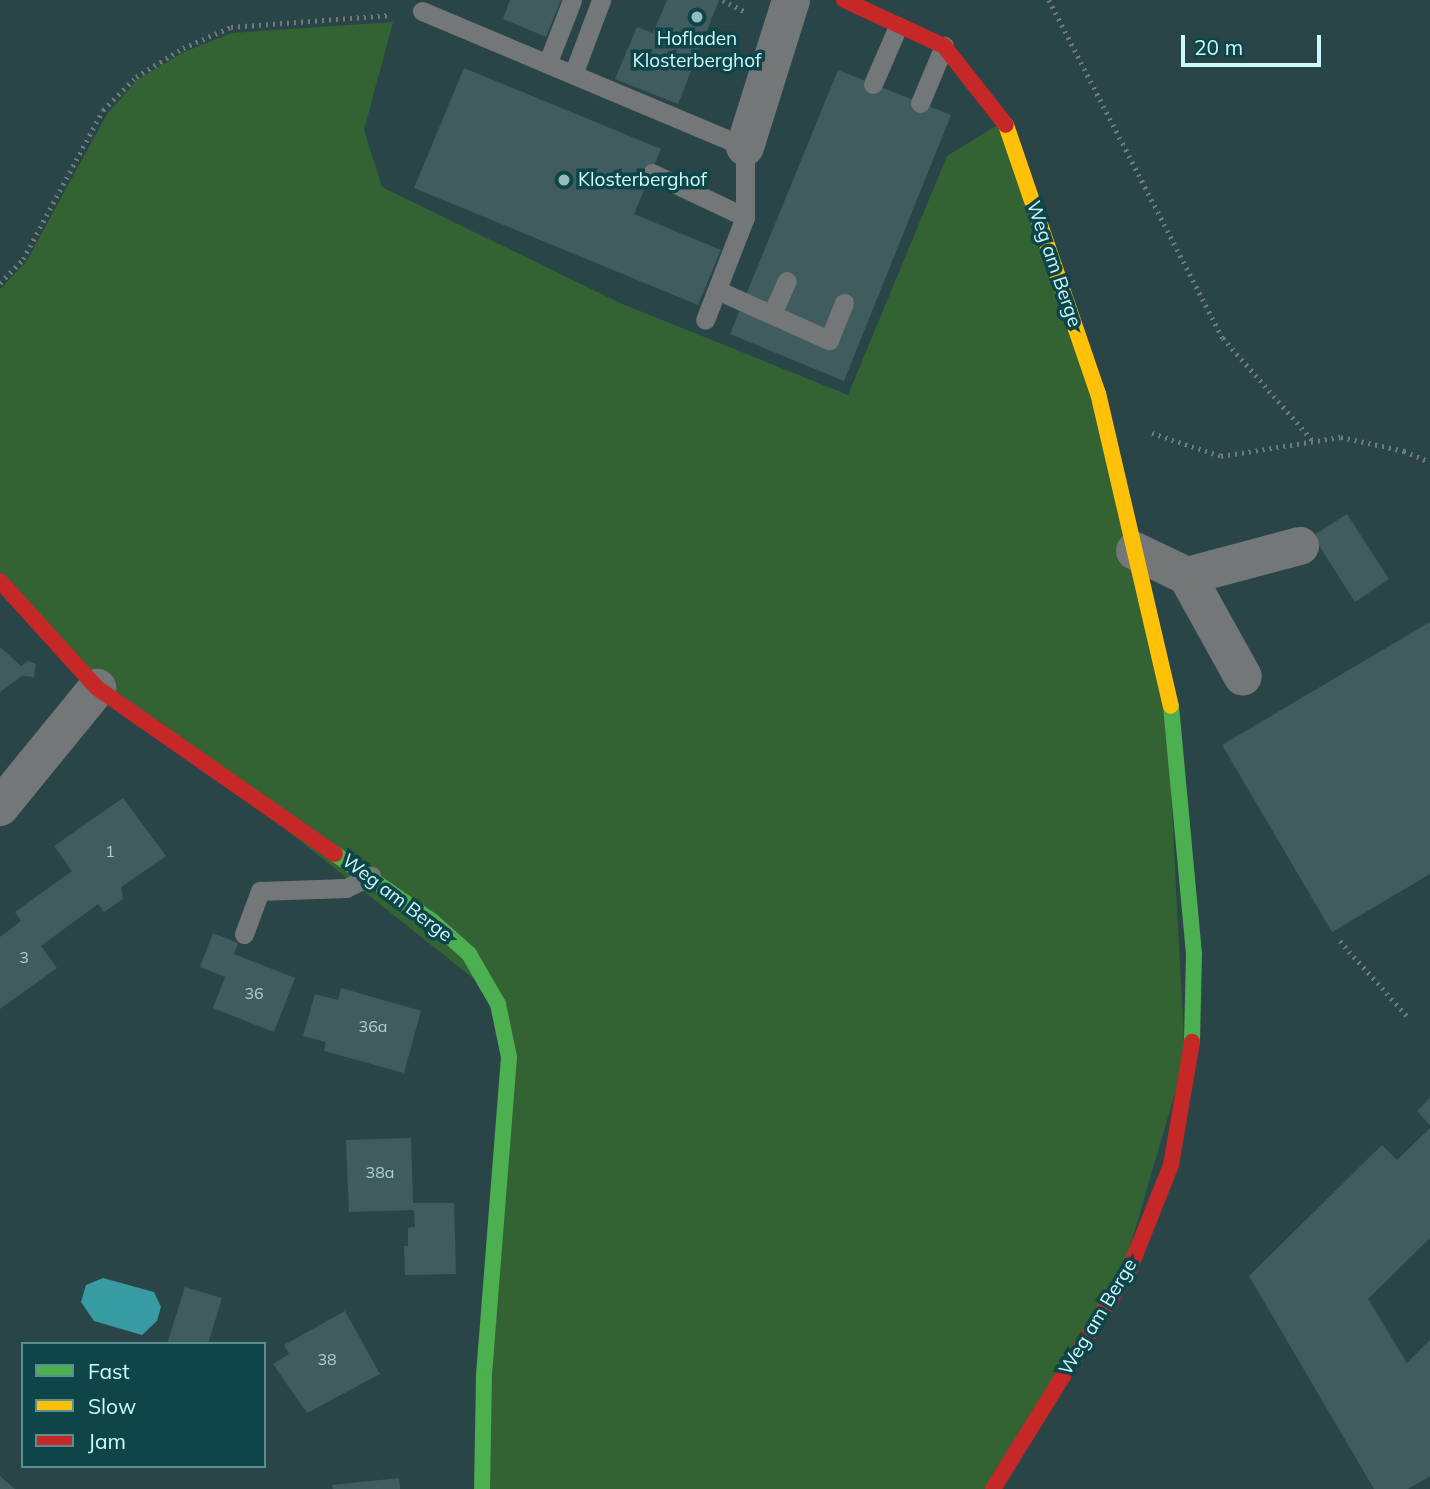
<!DOCTYPE html>
<style>
body{margin:0}
#map{position:relative;width:1430px;height:1489px;overflow:hidden;background:#294547;font-family:Mulish,sans-serif}
div>[style]{position:absolute}
.green>*{inset:0;background:#336233}
.water>*{inset:0;background:#379ba3}
.building>*{inset:0;background:#415c5e}
.path>*{height:4.5px;margin-top:-2.25px;transform-origin:0;background:repeating-linear-gradient(90deg,#72797a 0 2px,transparent 0 7px)}
.lane>*{height:19px;margin:-9.5px;padding:0 9.5px;transform-origin:9.5px;border-radius:9.5px;background:#747777}
.street>*{height:38px;margin:-19px;padding:0 19px;transform-origin:19px;border-radius:19px;background:#747777}
.fast>*{height:16px;margin:-8px;padding:0 8px;transform-origin:8px;border-radius:8px;background:#4caf50}
.slow>*{height:16px;margin:-8px;padding:0 8px;transform-origin:8px;border-radius:8px;background:#ffc107}
.jam>*{height:16px;margin:-8px;padding:0 8px;transform-origin:8px;border-radius:8px;background:#c62828}
.dots>*{width:19px;height:19px;translate:-50% -50%;box-sizing:border-box;border:4px solid #0e4549;border-radius:50%}
span{translate:-50% -50%;white-space:nowrap;text-align:center;line-height:1.15;-webkit-text-stroke:7px #0e4549;paint-order:stroke}
.number-label{font-size:16px;color:#abd2d6}
.number-label span{-webkit-text-stroke-width:0}
.poi-label{font-size:19px;color:#cefafe}
.left{translate:0 -50%;text-align:left}
.street-label{font-size:19px;color:#cefafe}
.legend{position:absolute;left:21px;top:1342px;width:245px;height:126px;box-sizing:border-box;background:#0e4549;border:2px solid #5b8d91;margin:0;padding:9px 12px;list-style:none;font-size:21px;color:#cefafe}
.legend li{display:flex;align-items:center;gap:14px;height:35px}
.legend b{width:35px;border:2px solid #5b8d91}
.scale{position:absolute;left:1181px;top:35px;width:140px;height:32px;box-sizing:border-box;border:4px solid #cefafe;border-top:0;padding-left:9px;font-size:21px;line-height:24px;white-space:nowrap;color:#cefafe;-webkit-text-stroke:5px #0e4549;paint-order:stroke}
</style>
<div id="map">
<div class="green">
<i style="clip-path:polygon(393px 22px,364px 130px,382px 187px,620px 303px,848px 395px,947px 156px,999px 124px,1091px 390px,1167px 715px,1185px 1059px,1125px 1264px,987px 1489px,489px 1489px,503px 1002px,97px 679px,0 572px,0 289px,26px 262px,107px 114px,138px 79px,184px 52px,232px 33px)"></i>
</div>
<div class="water">
<i style="clip-path:polygon(103px 1278px,154px 1292px,161px 1307px,157px 1321px,142px 1335px,94px 1321px,81px 1302px,86px 1285px)"></i>
</div>
<div class="building">
<i style="clip-path:polygon(510px 0,561px 0,546px 37px,503px 19px)"></i>
<i style="clip-path:polygon(667px 0,719px 0,678px 104px,615px 79px,637px 27px,653px 33px)"></i>
<i style="clip-path:polygon(464px 68px,661px 149px,634px 214px,721px 250px,698px 305px,414px 188px)"></i>
<i style="clip-path:polygon(838px 70px,951px 115px,844px 381px,730px 334px)"></i>
<i style="clip-path:polygon(1347px 514px,1389px 579px,1355px 602px,1313px 536px)"></i>
<i style="clip-path:polygon(1430px 622px,1430px 874px,1332px 932px,1222px 745px)"></i>
<i style="clip-path:polygon(0 647px,21px 666px,28px 661px,36px 664px,34px 677px,22px 676px,0 692px)"></i>
<i style="clip-path:polygon(123px 798px,166px 856px,121px 887px,123px 899px,104px 912px,98px 904px,41px 946px,57px 968px,0 1009px,0 937px,21px 921px,15px 912px,72px 871px,54px 846px)"></i>
<i style="clip-path:polygon(213px 933px,238px 943px,234px 954px,295px 978px,274px 1032px,213px 1008px,225px 977px,200px 967px)"></i>
<i style="clip-path:polygon(341px 988px,421px 1011px,404px 1073px,324px 1051px,326px 1042px,303px 1036px,315px 994px,338px 1000px)"></i>
<i style="clip-path:polygon(1430px 1098px,1430px 1125px,1417px 1111px)"></i>
<i style="clip-path:polygon(1430px 1128px,1430px 1238px,1368px 1299px,1407px 1363px,1430px 1340px,1430px 1476px,1408px 1489px,1374px 1489px,1249px 1276px,1382px 1145px,1397px 1160px)"></i>
<i style="clip-path:polygon(411px 1138px,413px 1203px,454px 1203px,456px 1274px,405px 1275px,404px 1246px,408px 1246px,408px 1228px,415px 1227px,414px 1210px,349px 1212px,346px 1140px)"></i>
<i style="clip-path:polygon(185px 1287px,222px 1298px,208px 1344px,167px 1344px)"></i>
<i style="clip-path:polygon(345px 1311px,380px 1374px,307px 1413px,273px 1364px,289px 1354px,284px 1345px)"></i>
<i style="clip-path:polygon(0 1476px,15px 1489px,0 1489px)"></i>
<i style="clip-path:polygon(399px 1478px,400px 1489px,333px 1489px,332px 1485px)"></i>
</div>
<div class="path">
<i style="left:723px;top:0;width:24px;rotate:28deg"></i>
<i style="left:1049px;top:0;width:380px;rotate:62.8deg"></i>
<i style="left:1223px;top:338px;width:138px;rotate:48.8deg"></i>
<i style="left:0;top:283px;width:33px;rotate:-46deg"></i>
<i style="left:23px;top:259px;width:169px;rotate:-61.8deg"></i>
<i style="left:103px;top:110px;width:47px;rotate:-45deg"></i>
<i style="left:136px;top:77px;width:55px;rotate:-31.7deg"></i>
<i style="left:183px;top:48px;width:52px;rotate:-23.6deg"></i>
<i style="left:231px;top:27px;width:160px;rotate:-4.3deg"></i>
<i style="left:1152px;top:433px;width:73px;rotate:18.4deg"></i>
<i style="left:1221px;top:456px;width:121px;rotate:-9deg"></i>
<i style="left:1341px;top:437px;width:65px;rotate:12.5deg"></i>
<i style="left:1404px;top:451px;width:28px;rotate:23deg"></i>
<i style="left:1340px;top:941px;width:101px;rotate:48.2deg"></i>
</div>
<div class="lane">
<i style="left:422px;top:11px;width:350px;rotate:22.8deg"></i>
<i style="left:745px;top:147px;width:70px;rotate:90deg"></i>
<i style="left:745px;top:217px;width:110px;rotate:111.2deg"></i>
<i style="left:548px;top:62px;width:66px;rotate:-68.8deg"></i>
<i style="left:574px;top:72px;width:77px;rotate:-69.4deg"></i>
<i style="left:873px;top:84px;width:63px;rotate:-66.7deg"></i>
<i style="left:920px;top:103px;width:62px;rotate:-67.2deg"></i>
<i style="left:652px;top:173px;width:103px;rotate:25.3deg"></i>
<i style="left:717px;top:290px;width:123px;rotate:24.1deg"></i>
<i style="left:829px;top:340px;width:40px;rotate:-68deg"></i>
<i style="left:772px;top:314px;width:36px;rotate:-66deg"></i>
<i style="left:244px;top:934px;width:46px;rotate:-69.6deg"></i>
<i style="left:260px;top:891px;width:86px;rotate:-2deg"></i>
<i style="left:346px;top:888px;width:28px;rotate:-26deg"></i>
</div>
<div class="street">
<i style="left:745px;top:147px;width:154px;rotate:-72.6deg"></i>
<i style="left:1135px;top:551px;width:58px;rotate:25.7deg"></i>
<i style="left:1187px;top:576px;width:115px;rotate:61deg"></i>
<i style="left:1187px;top:576px;width:117px;rotate:-14.9deg"></i>
<i style="left:0;top:807px;width:154px;rotate:-50.8deg"></i>
</div>
<div class="fast">
<i style="left:1171px;top:706px;width:248px;rotate:84.7deg"></i>
<i style="left:1194px;top:953px;width:89px;rotate:91.3deg"></i>
<i style="left:335px;top:854px;width:118px;rotate:34.6deg"></i>
<i style="left:432px;top:921px;width:50px;rotate:41.7deg"></i>
<i style="left:469px;top:954px;width:58px;rotate:59.9deg"></i>
<i style="left:498px;top:1004px;width:54px;rotate:78.3deg"></i>
<i style="left:509px;top:1057px;width:321px;rotate:94.5deg"></i>
<i style="left:484px;top:1377px;width:112px;rotate:91deg"></i>
</div>
<div class="slow">
<i style="left:1006px;top:125px;width:283px;rotate:71.1deg"></i>
<i style="left:1098px;top:393px;width:321px;rotate:76.9deg"></i>
</div>
<div class="jam">
<i style="left:844px;top:0;width:110px;rotate:24.7deg"></i>
<i style="left:944px;top:46px;width:100px;rotate:51.9deg"></i>
<i style="left:0;top:581px;width:144px;rotate:47.8deg"></i>
<i style="left:97px;top:688px;width:290px;rotate:34.9deg"></i>
<i style="left:993px;top:1489px;width:260px;rotate:-58.2deg"></i>
<i style="left:1130px;top:1268px;width:111px;rotate:-68.3deg"></i>
<i style="left:1171px;top:1165px;width:125px;rotate:-80.3deg"></i>
</div>
<div class="dots">
<i style="left:697px;top:17px;background:#94bbbe"></i>
<i style="left:564px;top:180px;background:#94bbbe"></i>
</div>
<div class="number-label">
<span style="left:110px;top:851px">1</span>
<span style="left:24px;top:957px">3</span>
<span style="left:254px;top:993px">36</span>
<span style="left:373px;top:1026px">36a</span>
<span style="left:380px;top:1172px">38a</span>
<span style="left:327px;top:1359px">38</span>
</div>
<div class="poi-label">
<span style="left:697px;top:50px">Hofladen<br>Klosterberghof</span>
<span class="left" style="left:578px;top:180px">Klosterberghof</span>
</div>
<div class="street-label">
<span style="left:1054px;top:264px;rotate:71deg">Weg am Berge</span>
<span style="left:397px;top:898px;rotate:37deg">Weg am Berge</span>
<span style="left:1098px;top:1317px;rotate:-59deg">Weg am Berge</span>
</div>
<ul class="legend">
<li><b style="height:9px;background:#4caf50"></b>Fast</li>
<li><b style="height:9px;background:#ffc107"></b>Slow</li>
<li><b style="height:9px;background:#c62828"></b>Jam</li>
</ul>
<div class="scale">20 m</div>
</div>
